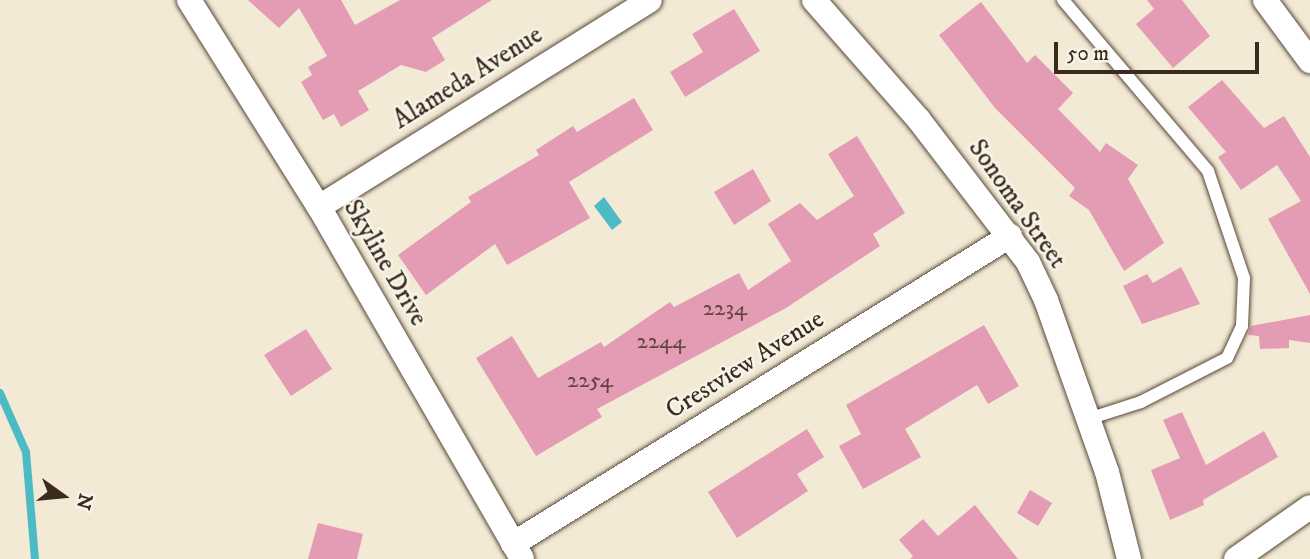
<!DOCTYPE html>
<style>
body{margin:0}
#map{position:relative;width:1310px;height:559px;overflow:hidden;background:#f3ead5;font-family:"IM FELL DW Pica",serif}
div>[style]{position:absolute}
.water>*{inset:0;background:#4dbbc4}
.stream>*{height:8px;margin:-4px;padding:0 4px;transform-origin:4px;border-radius:4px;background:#4dbbc4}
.building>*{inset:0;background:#e39cb4}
.roads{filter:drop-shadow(0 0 2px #574739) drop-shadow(0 0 2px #574739)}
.service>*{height:12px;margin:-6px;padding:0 6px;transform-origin:6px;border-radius:6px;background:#fff}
.minor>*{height:24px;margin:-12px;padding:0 12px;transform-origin:12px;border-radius:12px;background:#fff}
span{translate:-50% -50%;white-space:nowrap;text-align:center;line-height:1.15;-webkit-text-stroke:5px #f7f3e8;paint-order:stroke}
.number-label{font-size:23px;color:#654644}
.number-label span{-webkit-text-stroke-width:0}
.street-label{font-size:26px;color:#3b2a1e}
.north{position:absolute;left:28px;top:461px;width:70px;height:70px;-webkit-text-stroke:5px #f7f3e8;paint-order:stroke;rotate:105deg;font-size:19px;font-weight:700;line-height:28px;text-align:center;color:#3b2a1e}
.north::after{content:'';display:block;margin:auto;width:24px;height:32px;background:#3b2a1e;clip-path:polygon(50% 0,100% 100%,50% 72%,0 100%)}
.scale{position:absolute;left:1054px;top:42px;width:205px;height:32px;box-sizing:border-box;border:4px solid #3b2a1e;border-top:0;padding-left:9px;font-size:21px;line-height:24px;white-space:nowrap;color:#3b2a1e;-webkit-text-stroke:5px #f7f3e8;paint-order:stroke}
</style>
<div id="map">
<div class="water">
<i style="clip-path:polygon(604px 197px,622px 222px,612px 230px,594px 206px)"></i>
</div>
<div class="stream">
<i style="left:0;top:393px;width:64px;rotate:66.2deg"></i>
<i style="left:26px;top:452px;width:107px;rotate:85.2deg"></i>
</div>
<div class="building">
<i style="clip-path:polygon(248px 0,341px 0,355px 25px,400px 0,492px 0,432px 38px,445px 60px,426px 72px,401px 65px,358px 91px,369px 110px,341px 127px,334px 114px,323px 120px,301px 82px,312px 75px,308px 67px,327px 56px,299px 8px,279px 28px)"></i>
<i style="clip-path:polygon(1147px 0,1182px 0,1210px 36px,1173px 68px,1136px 24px,1154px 9px)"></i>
<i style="clip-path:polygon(981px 2px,1027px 63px,1035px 55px,1073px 93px,1058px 109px,1100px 152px,1106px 143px,1138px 165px,1128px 179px,1164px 243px,1124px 271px,1089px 210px,1069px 196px,1075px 188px,995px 108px,939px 35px)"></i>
<i style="clip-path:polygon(734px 9px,760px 51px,685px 97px,670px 72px,703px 52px,692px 34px)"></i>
<i style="clip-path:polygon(1222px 80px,1264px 128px,1284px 116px,1310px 157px,1310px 294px,1268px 219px,1301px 201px,1277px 165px,1241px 190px,1218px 157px,1226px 152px,1188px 107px)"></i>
<i style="clip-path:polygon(634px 98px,653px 130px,569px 182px,590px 218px,507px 265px,495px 244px,426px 295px,398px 255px,471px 202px,468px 197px,539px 155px,536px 150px,573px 126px,577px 132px)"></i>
<i style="clip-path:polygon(857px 136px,905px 213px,873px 234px,880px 246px,786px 308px,597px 409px,602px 417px,536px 456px,476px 358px,512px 336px,538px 378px,601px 342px,604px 347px,670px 302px,674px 307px,739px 273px,748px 290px,791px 261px,768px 224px,800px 203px,817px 220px,854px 196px,828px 154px)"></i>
<i style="clip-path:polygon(753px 169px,771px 201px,734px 225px,714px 192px)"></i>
<i style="clip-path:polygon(1181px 267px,1200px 304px,1142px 324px,1123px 286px,1147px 274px,1153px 283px)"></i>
<i style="clip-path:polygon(1310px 315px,1310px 343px,1289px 340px,1289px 348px,1260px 349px,1259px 336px,1248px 335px,1251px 326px)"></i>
<i style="clip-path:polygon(984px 325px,1019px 386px,988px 404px,977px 385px,905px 429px,921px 457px,863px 489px,839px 446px,861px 434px,846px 405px)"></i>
<i style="clip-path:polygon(306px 329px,332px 369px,291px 396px,264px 355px)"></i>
<i style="clip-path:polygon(1182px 412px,1206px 465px,1264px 431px,1278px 457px,1203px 500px,1204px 505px,1170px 520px,1151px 470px,1180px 458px,1163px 420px)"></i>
<i style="clip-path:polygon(807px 429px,824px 457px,797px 474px,808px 491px,737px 538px,708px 492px)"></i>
<i style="clip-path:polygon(1030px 490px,1052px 503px,1038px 526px,1017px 513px)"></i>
<i style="clip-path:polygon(975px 505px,1018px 559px,910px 559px,913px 556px,899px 540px,923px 519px,938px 536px)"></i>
<i style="clip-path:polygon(318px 523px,363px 534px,357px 559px,308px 559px)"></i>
</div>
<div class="roads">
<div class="service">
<i style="left:1063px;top:0;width:224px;rotate:49.7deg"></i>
<i style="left:1208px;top:171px;width:113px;rotate:71.4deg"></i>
<i style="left:1244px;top:278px;width:48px;rotate:92.4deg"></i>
<i style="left:1242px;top:326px;width:35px;rotate:115deg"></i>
<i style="left:1227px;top:358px;width:97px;rotate:152.9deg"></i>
<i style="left:1141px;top:402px;width:56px;rotate:162.2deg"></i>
</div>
<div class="minor">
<i style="left:189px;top:0;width:244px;rotate:57.9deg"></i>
<i style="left:319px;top:207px;width:406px;rotate:60deg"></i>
<i style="left:814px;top:0;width:159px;rotate:48.8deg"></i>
<i style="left:919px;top:120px;width:179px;rotate:52.5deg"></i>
<i style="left:1028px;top:262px;width:42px;rotate:64.7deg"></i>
<i style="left:1046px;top:300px;width:182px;rotate:70.5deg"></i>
<i style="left:1107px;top:472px;width:90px;rotate:75.8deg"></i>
<i style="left:1265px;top:0;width:76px;rotate:53.6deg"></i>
<i style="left:319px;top:207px;width:390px;rotate:-32deg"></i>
<i style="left:513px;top:544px;width:585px;rotate:-31.79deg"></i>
<i style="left:1236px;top:559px;width:90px;rotate:-35.1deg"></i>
</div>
</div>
<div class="number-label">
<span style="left:725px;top:309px">2234</span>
<span style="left:661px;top:342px">2244</span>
<span style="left:590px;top:381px">2254</span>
</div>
<div class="street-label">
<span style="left:468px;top:78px;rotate:-32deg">Alameda Avenue</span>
<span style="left:1017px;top:204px;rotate:55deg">Sonoma Street</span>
<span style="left:385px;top:263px;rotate:60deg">Skyline Drive</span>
<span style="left:745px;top:365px;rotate:-32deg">Crestview Avenue</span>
</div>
<div class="north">N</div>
<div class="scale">50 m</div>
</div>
